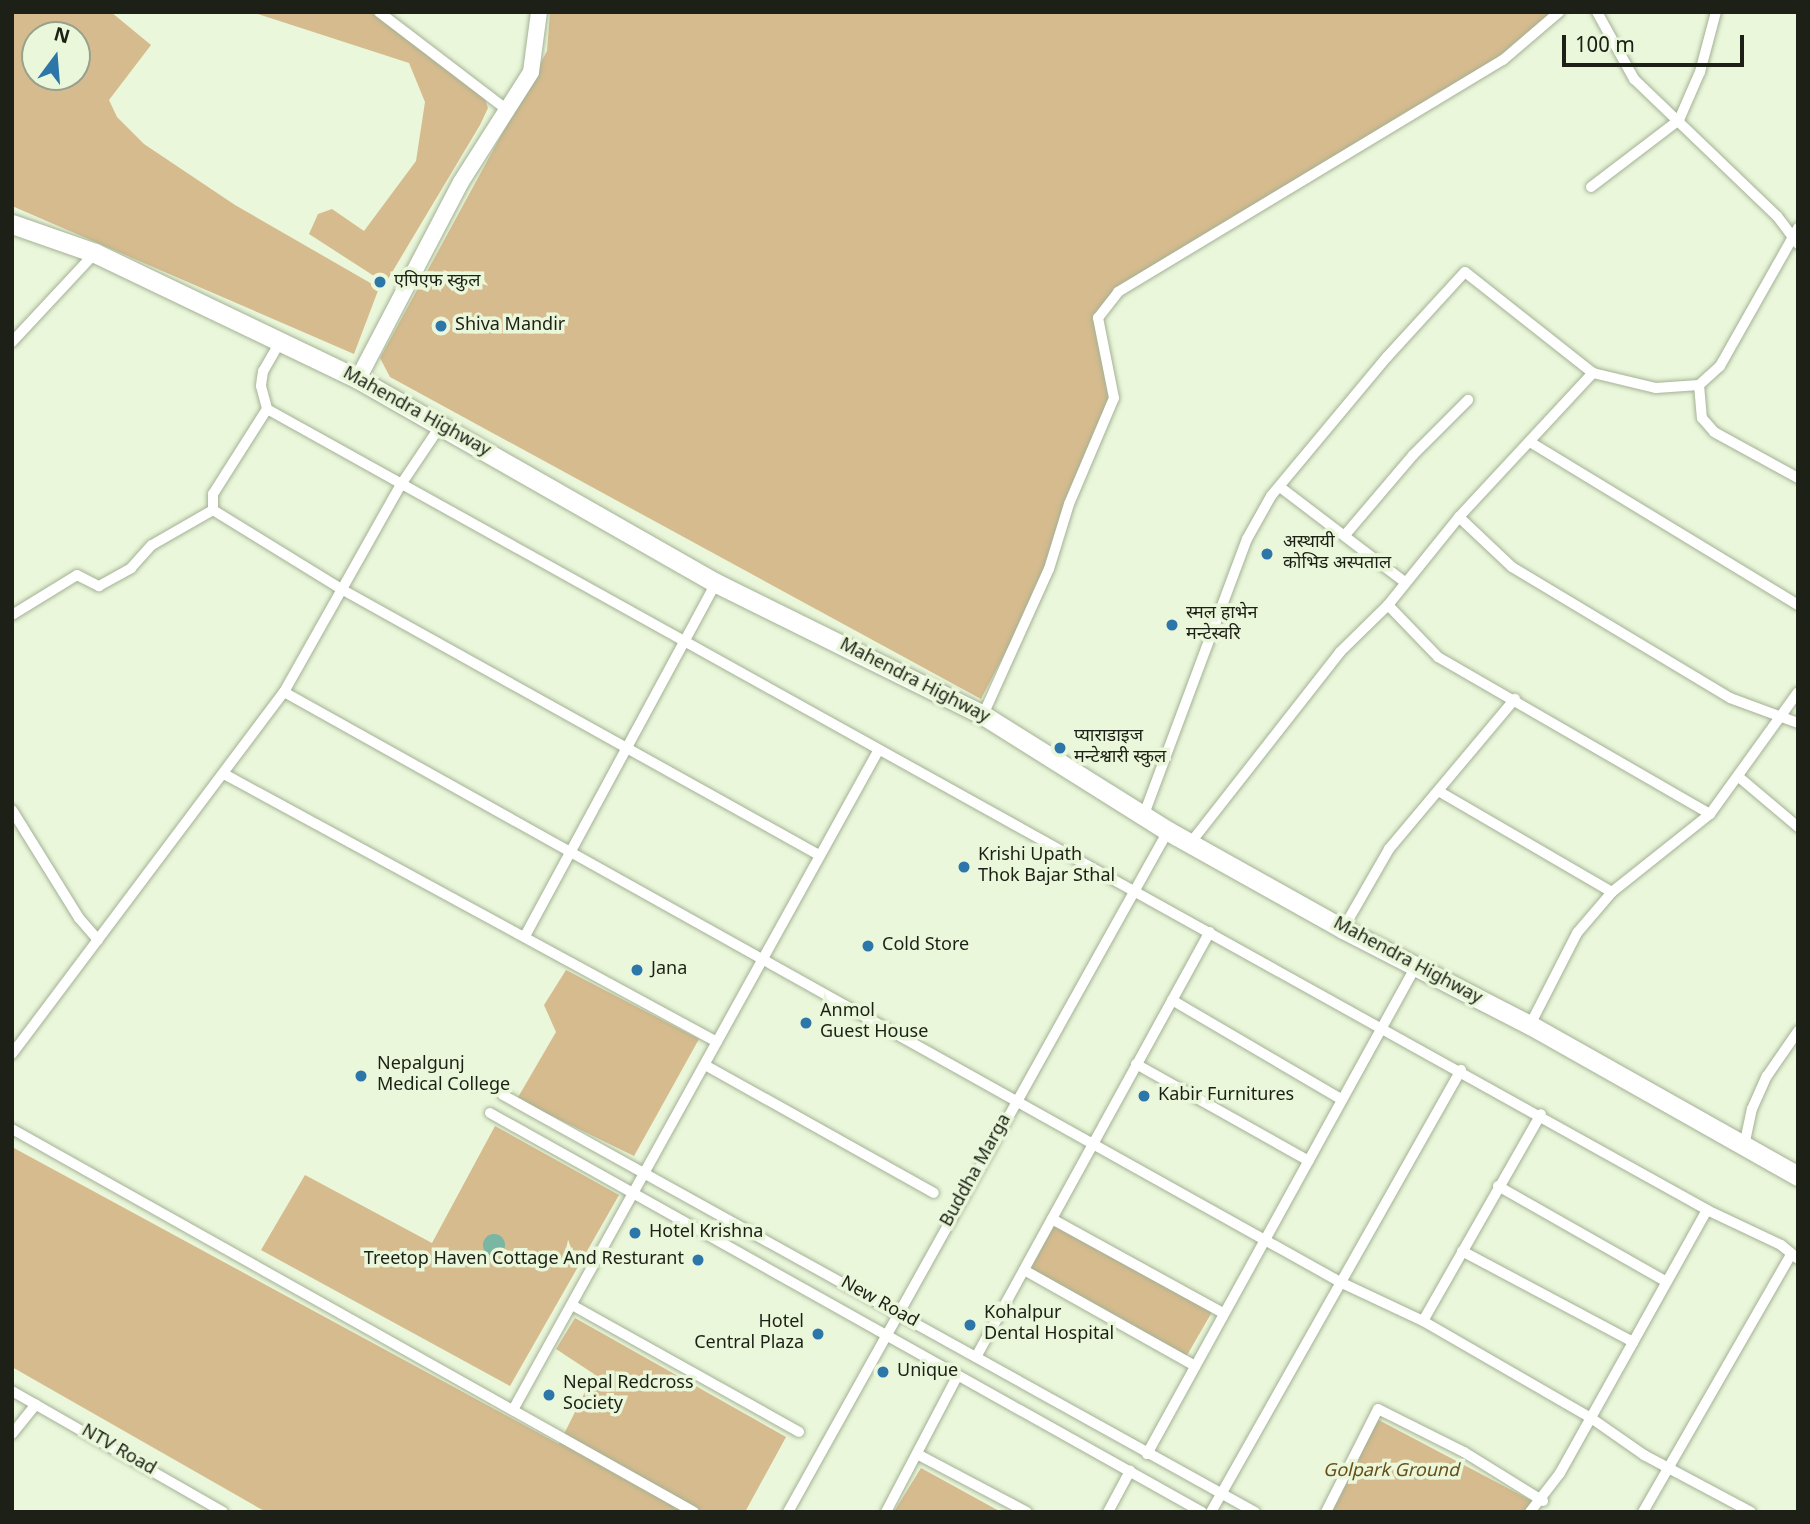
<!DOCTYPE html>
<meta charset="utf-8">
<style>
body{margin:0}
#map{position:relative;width:1810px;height:1524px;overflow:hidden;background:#eaf7da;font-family:Georgia,"Noto Sans Devanagari",serif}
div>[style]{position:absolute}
.green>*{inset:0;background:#d6bb8e}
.water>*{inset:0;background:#79b6a4}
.round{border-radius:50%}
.roads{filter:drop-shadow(0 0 2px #a4b195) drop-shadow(0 0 2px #a4b195)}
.street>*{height:10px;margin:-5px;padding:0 5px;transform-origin:5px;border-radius:5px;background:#fff}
.secondary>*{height:16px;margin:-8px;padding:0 8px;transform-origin:8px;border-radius:8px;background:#fff}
.highway>*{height:19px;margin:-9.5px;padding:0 9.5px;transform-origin:9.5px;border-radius:9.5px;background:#fff}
.dots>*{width:19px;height:19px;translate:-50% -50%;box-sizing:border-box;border:4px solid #eaf7da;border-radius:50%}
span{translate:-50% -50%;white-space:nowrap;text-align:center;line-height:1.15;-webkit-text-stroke:7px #eaf7da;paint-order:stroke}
.poi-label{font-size:18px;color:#1c2016}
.left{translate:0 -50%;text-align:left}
.right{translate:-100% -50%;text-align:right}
.street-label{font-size:18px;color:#1c2016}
.park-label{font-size:18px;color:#684d16;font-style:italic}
.frame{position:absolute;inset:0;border:14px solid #1c2016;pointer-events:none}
.north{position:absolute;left:21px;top:21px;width:70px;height:70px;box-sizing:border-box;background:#eaf7da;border:2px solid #98a18c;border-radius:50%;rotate:16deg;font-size:19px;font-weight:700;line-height:28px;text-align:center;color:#1c2016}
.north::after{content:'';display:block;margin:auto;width:24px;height:32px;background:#2c76aa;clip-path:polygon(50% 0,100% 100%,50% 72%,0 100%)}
.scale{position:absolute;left:1562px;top:35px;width:182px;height:32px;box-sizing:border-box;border:4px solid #1c2016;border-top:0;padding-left:9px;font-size:21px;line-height:24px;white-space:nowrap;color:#1c2016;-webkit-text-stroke:5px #eaf7da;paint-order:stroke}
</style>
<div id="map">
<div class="green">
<i style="clip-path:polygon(evenodd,12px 12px,111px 12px,151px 45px,109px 100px,117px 117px,144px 144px,235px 205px,379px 288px,354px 354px,12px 206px,12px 12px,77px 35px,77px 77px,35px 77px,35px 35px,77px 35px)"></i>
<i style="clip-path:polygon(252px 12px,373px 12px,485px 99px,488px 108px,480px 125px,388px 279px,374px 276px,309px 234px,318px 214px,332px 209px,364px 231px,416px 161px,425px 102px,409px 63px)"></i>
<i style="clip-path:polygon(550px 12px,1559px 12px,1503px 60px,1118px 292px,1098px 318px,1114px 398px,1049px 569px,981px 699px,390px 377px,380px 358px,547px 51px)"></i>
<i style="clip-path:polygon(566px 970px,699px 1039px,634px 1156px,517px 1099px,556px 1032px,544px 1005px)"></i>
<i style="clip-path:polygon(495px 1126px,619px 1195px,510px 1386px,261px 1250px,305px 1175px,432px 1243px)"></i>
<i style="clip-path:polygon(12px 1147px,559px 1444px,594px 1374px,556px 1349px,575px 1318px,786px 1437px,745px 1512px,266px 1512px,12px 1367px)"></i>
<i style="clip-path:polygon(1053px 1223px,1212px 1312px,1186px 1357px,1030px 1268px)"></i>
<i style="clip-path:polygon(1373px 1417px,1532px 1501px,1526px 1512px,1326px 1512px)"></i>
<i style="clip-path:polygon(921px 1468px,1001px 1512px,895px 1510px)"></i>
</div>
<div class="water">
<i class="round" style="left:483px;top:1234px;width:22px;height:22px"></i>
</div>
<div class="roads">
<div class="street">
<i style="left:379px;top:12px;width:161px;rotate:37.4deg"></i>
<i style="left:1597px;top:12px;width:77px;rotate:61.1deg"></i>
<i style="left:1634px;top:79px;width:198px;rotate:43.8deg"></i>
<i style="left:1777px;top:216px;width:35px;rotate:53deg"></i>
<i style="left:1591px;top:187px;width:111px;rotate:-37.3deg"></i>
<i style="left:1679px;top:120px;width:52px;rotate:-66.4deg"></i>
<i style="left:1700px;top:72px;width:62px;rotate:-75.1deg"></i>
<i style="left:12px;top:342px;width:122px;rotate:-47deg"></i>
<i style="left:280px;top:342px;width:34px;rotate:120deg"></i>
<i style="left:263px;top:371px;width:15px;rotate:98deg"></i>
<i style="left:261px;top:386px;width:24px;rotate:75deg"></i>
<i style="left:267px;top:409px;width:1648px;rotate:29.08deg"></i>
<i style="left:1707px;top:1210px;width:82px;rotate:25.3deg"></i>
<i style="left:1781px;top:1245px;width:22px;rotate:39deg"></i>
<i style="left:1699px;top:385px;width:33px;rotate:85deg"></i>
<i style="left:1702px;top:418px;width:18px;rotate:49deg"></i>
<i style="left:1714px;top:432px;width:96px;rotate:28.7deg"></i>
<i style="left:267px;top:409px;width:101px;rotate:122.4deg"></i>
<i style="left:213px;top:494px;width:16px;rotate:90deg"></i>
<i style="left:213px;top:510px;width:153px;rotate:31.6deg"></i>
<i style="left:343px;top:590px;width:545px;rotate:29.11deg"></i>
<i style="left:1530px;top:442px;width:314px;rotate:31.3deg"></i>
<i style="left:1280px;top:487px;width:158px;rotate:37.3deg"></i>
<i style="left:1459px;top:517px;width:73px;rotate:43.3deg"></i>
<i style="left:1512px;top:567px;width:254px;rotate:31deg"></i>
<i style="left:1730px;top:698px;width:72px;rotate:20.2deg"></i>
<i style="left:1345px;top:535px;width:105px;rotate:-49.6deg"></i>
<i style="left:1413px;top:455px;width:78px;rotate:-45deg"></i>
<i style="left:1388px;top:605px;width:72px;rotate:46.1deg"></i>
<i style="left:1438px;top:657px;width:314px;rotate:30deg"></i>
<i style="left:12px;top:615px;width:76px;rotate:-31.6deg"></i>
<i style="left:77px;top:575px;width:25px;rotate:27deg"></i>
<i style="left:99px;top:586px;width:37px;rotate:-29deg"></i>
<i style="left:131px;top:568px;width:31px;rotate:-48deg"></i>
<i style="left:152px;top:545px;width:70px;rotate:-29.8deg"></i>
<i style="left:284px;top:692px;width:1210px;rotate:29.19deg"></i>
<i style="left:1340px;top:1282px;width:92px;rotate:25.2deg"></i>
<i style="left:1423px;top:1321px;width:194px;rotate:30deg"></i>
<i style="left:1591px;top:1418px;width:65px;rotate:34.9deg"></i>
<i style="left:1644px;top:1455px;width:121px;rotate:28deg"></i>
<i style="left:983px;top:715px;width:160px;rotate:-65.7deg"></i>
<i style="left:1049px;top:569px;width:68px;rotate:-72.9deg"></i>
<i style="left:1069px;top:504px;width:115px;rotate:-67deg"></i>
<i style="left:1114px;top:398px;width:82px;rotate:-101.3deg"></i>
<i style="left:1098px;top:318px;width:33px;rotate:-52deg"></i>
<i style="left:1118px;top:292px;width:449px;rotate:-31.1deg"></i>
<i style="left:1503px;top:60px;width:74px;rotate:-40.6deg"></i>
<i style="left:224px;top:774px;width:561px;rotate:28.53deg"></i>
<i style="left:1740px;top:778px;width:76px;rotate:40.2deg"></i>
<i style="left:1440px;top:792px;width:199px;rotate:30.2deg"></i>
<i style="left:12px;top:810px;width:127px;rotate:58.2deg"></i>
<i style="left:79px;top:918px;width:29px;rotate:49deg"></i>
<i style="left:1143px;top:817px;width:297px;rotate:-69.5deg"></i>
<i style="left:1247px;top:539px;width:49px;rotate:-60.8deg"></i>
<i style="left:1271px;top:496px;width:181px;rotate:-50.2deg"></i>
<i style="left:1387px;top:357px;width:115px;rotate:-47.5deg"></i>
<i style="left:1465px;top:272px;width:163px;rotate:38.3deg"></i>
<i style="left:1593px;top:373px;width:65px;rotate:13.4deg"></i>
<i style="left:1656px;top:388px;width:43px;rotate:-4deg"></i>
<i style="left:1699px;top:385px;width:28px;rotate:-42deg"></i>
<i style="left:1720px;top:366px;width:159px;rotate:-60.5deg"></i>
<i style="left:1192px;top:841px;width:240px;rotate:-51.9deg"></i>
<i style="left:1340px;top:652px;width:67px;rotate:-44.4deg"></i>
<i style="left:1388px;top:605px;width:113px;rotate:-51.1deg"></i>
<i style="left:1459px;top:517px;width:197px;rotate:-47.1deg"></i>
<i style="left:1343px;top:929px;width:92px;rotate:-60.1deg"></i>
<i style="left:1389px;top:849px;width:196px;rotate:-50deg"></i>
<i style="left:525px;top:936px;width:401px;rotate:-61.6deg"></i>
<i style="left:1172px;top:1000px;width:196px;rotate:30.4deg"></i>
<i style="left:1530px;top:1025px;width:103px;rotate:-62.9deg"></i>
<i style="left:1577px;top:933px;width:54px;rotate:-49.5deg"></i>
<i style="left:1612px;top:892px;width:125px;rotate:-38.5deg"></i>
<i style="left:1710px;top:814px;width:150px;rotate:-54.2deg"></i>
<i style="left:12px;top:1054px;width:453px;rotate:-53.1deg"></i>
<i style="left:284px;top:692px;width:240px;rotate:-60.6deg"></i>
<i style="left:402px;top:483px;width:70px;rotate:-56.1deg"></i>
<i style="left:1136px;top:1064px;width:198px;rotate:29.3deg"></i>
<i style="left:705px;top:1065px;width:262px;rotate:29.2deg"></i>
<i style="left:503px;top:1095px;width:860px;rotate:29.01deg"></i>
<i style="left:490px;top:1113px;width:816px;rotate:29.27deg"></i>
<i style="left:12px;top:1129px;width:782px;rotate:29.32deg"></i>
<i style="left:1744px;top:1146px;width:38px;rotate:-78deg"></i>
<i style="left:1752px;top:1109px;width:36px;rotate:-66deg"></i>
<i style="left:1767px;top:1076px;width:55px;rotate:-55.4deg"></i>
<i style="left:1498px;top:1186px;width:194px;rotate:29.6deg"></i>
<i style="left:1052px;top:1219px;width:195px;rotate:28.8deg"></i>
<i style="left:1462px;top:1251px;width:194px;rotate:28deg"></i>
<i style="left:1024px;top:1270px;width:194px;rotate:29.3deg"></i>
<i style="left:572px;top:1305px;width:260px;rotate:29.2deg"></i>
<i style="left:1423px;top:1321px;width:238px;rotate:-60.3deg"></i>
<i style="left:976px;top:1357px;width:485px;rotate:-61.2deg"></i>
<i style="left:12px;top:1391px;width:243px;rotate:29.8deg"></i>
<i style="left:514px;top:1408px;width:751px;rotate:-61.01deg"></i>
<i style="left:12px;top:1434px;width:38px;rotate:-51deg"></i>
<i style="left:917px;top:1454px;width:124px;rotate:27.8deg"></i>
<i style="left:1147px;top:1454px;width:559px;rotate:-61.14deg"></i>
<i style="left:788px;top:1512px;width:780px;rotate:-60.84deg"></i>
<i style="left:886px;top:1512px;width:153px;rotate:-62.3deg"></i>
<i style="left:1108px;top:1512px;width:47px;rotate:-61.8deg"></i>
<i style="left:1211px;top:1512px;width:508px;rotate:-60.51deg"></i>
<i style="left:1326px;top:1512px;width:115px;rotate:-63.2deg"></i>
<i style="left:1378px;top:1409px;width:96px;rotate:26.6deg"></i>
<i style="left:1464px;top:1452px;width:93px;rotate:31.8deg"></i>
<i style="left:1530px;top:1512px;width:49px;rotate:-52.4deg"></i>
<i style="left:1560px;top:1473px;width:301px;rotate:-60.8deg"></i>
<i style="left:1643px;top:1512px;width:297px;rotate:-60.1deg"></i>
</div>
<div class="secondary">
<i style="left:358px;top:379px;width:222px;rotate:-62.4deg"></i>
<i style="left:461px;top:182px;width:130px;rotate:-57.5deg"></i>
<i style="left:531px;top:72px;width:61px;rotate:-82.4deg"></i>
</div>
<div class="highway">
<i style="left:12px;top:224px;width:88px;rotate:19.3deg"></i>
<i style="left:95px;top:253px;width:292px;rotate:25.6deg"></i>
<i style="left:358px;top:379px;width:412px;rotate:29.7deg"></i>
<i style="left:716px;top:583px;width:298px;rotate:26.3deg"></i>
<i style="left:983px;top:715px;width:218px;rotate:32.1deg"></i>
<i style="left:1168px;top:831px;width:201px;rotate:29.2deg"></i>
<i style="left:1343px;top:929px;width:210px;rotate:27.2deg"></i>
<i style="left:1530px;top:1025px;width:308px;rotate:29.4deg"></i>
</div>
</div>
<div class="dots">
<i style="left:380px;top:282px;background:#2c76aa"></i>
<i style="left:441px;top:326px;background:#2c76aa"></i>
<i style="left:1267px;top:554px;background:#2c76aa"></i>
<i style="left:1172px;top:625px;background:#2c76aa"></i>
<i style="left:1060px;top:748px;background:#2c76aa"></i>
<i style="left:964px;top:867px;background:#2c76aa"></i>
<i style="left:868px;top:946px;background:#2c76aa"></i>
<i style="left:637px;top:970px;background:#2c76aa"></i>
<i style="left:806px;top:1023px;background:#2c76aa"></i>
<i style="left:361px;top:1076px;background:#2c76aa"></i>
<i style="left:1144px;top:1096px;background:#2c76aa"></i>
<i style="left:635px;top:1233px;background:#2c76aa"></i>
<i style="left:698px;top:1260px;background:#2c76aa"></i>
<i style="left:970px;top:1325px;background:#2c76aa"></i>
<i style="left:818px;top:1334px;background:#2c76aa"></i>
<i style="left:883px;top:1372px;background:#2c76aa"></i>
<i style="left:549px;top:1395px;background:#2c76aa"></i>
</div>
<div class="poi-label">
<span class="left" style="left:394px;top:282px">एपिएफ स्कुल</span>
<span class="left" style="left:455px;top:326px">Shiva Mandir</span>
<span class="left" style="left:1283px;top:554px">अस्थायी<br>कोभिड अस्पताल</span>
<span class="left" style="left:1186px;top:625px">स्मल हाभेन<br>मन्टेस्वरि</span>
<span class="left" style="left:1074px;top:748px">प्याराडाइज<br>मन्टेश्वारी स्कुल</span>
<span class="left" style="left:978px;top:867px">Krishi Upath<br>Thok Bajar Sthal</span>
<span class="left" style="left:882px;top:946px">Cold Store</span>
<span class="left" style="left:651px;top:970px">Jana</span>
<span class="left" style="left:820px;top:1023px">Anmol<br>Guest House</span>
<span class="left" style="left:377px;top:1076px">Nepalgunj<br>Medical College</span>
<span class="left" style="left:1158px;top:1096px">Kabir Furnitures</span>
<span class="left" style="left:649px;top:1233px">Hotel Krishna</span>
<span class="right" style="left:684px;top:1260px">Treetop Haven Cottage And Resturant</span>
<span class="left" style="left:984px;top:1325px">Kohalpur<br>Dental Hospital</span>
<span class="right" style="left:804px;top:1334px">Hotel<br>Central Plaza</span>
<span class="left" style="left:897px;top:1372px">Unique</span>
<span class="left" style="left:563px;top:1395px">Nepal Redcross<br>Society</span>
</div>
<div class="street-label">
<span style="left:416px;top:413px;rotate:29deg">Mahendra Highway</span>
<span style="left:914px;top:682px;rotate:27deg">Mahendra Highway</span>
<span style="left:1407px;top:962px;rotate:28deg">Mahendra Highway</span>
<span style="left:977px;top:1171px;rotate:-61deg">Buddha Marga</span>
<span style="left:879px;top:1303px;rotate:29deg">New Road</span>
<span style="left:118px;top:1451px;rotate:30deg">NTV Road</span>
</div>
<div class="park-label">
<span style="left:1391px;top:1472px">Golpark Ground</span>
</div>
<div class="frame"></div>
<div class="north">N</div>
<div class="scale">100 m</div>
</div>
